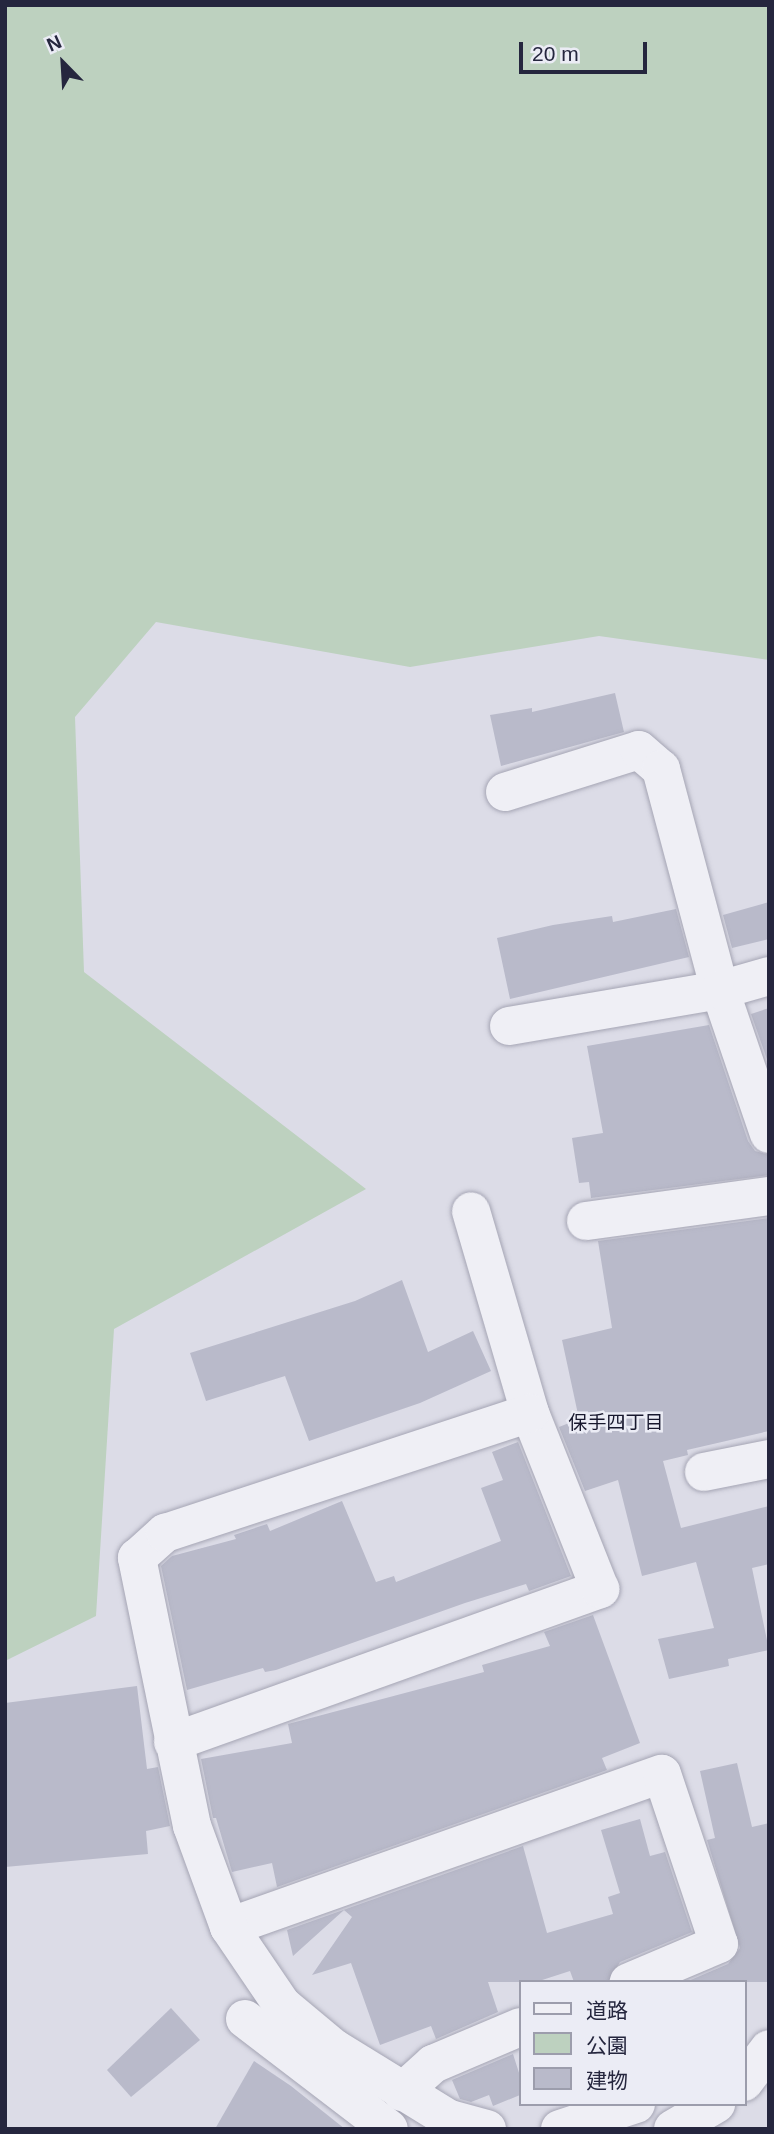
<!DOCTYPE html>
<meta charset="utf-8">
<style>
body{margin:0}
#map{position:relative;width:774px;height:2134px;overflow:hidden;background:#dcdce7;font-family:Arial,"Noto Sans JP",sans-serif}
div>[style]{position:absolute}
.green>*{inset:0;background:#bdd1bf}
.building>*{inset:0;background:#b9baca}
.roads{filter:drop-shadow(0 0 2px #a5a5b4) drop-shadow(0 0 2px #a5a5b4)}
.street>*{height:38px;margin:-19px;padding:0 19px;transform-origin:19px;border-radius:19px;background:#efeff5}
span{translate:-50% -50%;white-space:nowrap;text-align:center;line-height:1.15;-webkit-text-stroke:5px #ebecf5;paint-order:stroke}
.neighbourhood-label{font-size:19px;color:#18182e}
.frame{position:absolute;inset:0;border:7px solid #25263e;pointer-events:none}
.legend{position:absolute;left:519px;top:1980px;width:228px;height:126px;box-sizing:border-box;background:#ebecf5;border:2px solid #9c9dac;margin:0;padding:9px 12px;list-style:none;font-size:21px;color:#25263e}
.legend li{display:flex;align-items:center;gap:14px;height:35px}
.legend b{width:35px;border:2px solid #9c9dac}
.north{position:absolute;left:28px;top:28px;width:70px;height:70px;-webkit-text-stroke:5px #ebecf5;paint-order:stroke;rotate:336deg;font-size:19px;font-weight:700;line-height:28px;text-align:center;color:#25263e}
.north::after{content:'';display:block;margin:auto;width:24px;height:32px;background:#25263e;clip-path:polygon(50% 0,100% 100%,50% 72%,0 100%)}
.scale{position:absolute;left:519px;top:42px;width:128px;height:32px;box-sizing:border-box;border:4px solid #25263e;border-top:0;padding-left:9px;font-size:21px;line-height:24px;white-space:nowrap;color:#25263e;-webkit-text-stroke:5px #ebecf5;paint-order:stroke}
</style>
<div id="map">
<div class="green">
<i style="clip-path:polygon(5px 5px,769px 5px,769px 660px,599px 636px,410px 667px,156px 622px,75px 717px,84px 972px,366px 1189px,114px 1329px,96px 1616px,5px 1661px)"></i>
</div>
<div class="building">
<i style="clip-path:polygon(615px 693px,624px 732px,501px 766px,490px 715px,532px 708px,532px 712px)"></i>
<i style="clip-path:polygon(769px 902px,769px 939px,732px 948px,723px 915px)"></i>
<i style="clip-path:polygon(676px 909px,689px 957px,510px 999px,497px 938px,553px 925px,612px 916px,613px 922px)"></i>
<i style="clip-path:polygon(769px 1008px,769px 1065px,751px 1014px)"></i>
<i style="clip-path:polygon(709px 1025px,748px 1141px,755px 1151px,769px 1155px,769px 1175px,591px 1198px,589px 1182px,579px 1183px,572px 1138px,603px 1133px,587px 1046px)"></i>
<i style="clip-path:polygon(769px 1218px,769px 1431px,687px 1450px,688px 1455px,663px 1461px,681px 1528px,769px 1506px,769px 1564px,752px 1568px,769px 1650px,728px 1659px,729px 1666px,669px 1679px,658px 1639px,714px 1628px,696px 1562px,642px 1576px,618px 1480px,585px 1491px,559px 1427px,579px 1419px,562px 1340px,612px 1328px,598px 1241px)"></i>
<i style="clip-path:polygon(402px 1280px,428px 1352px,473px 1331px,491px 1371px,420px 1403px,309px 1441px,285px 1376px,206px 1401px,190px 1353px,355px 1301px)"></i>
<i style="clip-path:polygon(518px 1442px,571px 1576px,529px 1591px,526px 1584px,465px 1603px,276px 1670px,265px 1672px,263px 1668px,187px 1690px,161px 1566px,172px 1556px,236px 1539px,234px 1535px,267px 1524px,270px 1531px,342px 1501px,376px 1582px,394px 1576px,396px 1582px,501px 1541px,481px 1488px,503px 1480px,492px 1452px)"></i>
<i style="clip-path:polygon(593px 1615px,640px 1743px,602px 1758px,607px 1770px,277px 1887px,272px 1863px,232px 1872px,216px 1818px,213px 1818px,201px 1759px,292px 1743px,288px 1724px,484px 1672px,482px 1665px,550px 1646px,544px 1632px)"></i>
<i style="clip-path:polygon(137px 1686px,147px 1769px,158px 1767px,170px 1826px,146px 1831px,148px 1854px,5px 1867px,5px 1703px)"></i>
<i style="clip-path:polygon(737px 1763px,752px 1827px,769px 1823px,769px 1982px,686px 1982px,728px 1964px,740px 1948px,707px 1840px,715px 1838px,700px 1771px)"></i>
<i style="clip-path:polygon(640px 1819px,650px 1856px,665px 1852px,692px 1932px,620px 1962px,608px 1982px,574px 1982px,570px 1971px,536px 1982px,488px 1982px,498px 2012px,436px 2039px,431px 2026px,380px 2045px,351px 1963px,312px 1975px,352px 1917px,344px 1910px,293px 1956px,287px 1930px,523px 1846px,547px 1933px,613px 1914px,608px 1897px,620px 1893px,601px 1830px)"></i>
<i style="clip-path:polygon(171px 2008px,200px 2040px,131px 2097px,107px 2070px)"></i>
<i style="clip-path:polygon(513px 2054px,520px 2076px,520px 2095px,493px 2106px,489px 2095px,471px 2102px,460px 2099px,452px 2080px)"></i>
<i style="clip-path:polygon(254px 2061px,291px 2086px,345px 2129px,215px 2129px)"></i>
</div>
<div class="roads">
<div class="street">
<i style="left:505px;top:792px;width:140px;rotate:-17.4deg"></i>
<i style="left:639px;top:750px;width:29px;rotate:41deg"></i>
<i style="left:661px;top:769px;width:229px;rotate:75.1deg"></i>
<i style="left:720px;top:990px;width:152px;rotate:71.2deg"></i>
<i style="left:509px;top:1026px;width:214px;rotate:-9.7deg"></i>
<i style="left:720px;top:990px;width:51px;rotate:-15.9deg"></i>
<i style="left:586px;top:1221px;width:185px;rotate:-7.8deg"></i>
<i style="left:704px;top:1472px;width:66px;rotate:-11.3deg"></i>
<i style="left:173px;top:1742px;width:454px;rotate:-19.7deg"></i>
<i style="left:600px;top:1589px;width:189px;rotate:-111.7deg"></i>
<i style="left:530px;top:1413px;width:210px;rotate:-106.3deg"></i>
<i style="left:229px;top:1927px;width:459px;rotate:-19.5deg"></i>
<i style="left:662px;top:1774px;width:179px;rotate:71.5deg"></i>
<i style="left:719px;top:1944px;width:98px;rotate:157.1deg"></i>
<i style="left:245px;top:2019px;width:181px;rotate:37.4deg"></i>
<i style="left:744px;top:2082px;width:41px;rotate:-52.9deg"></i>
<i style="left:402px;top:2092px;width:42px;rotate:-42.1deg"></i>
<i style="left:433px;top:2064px;width:95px;rotate:-23deg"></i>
<i style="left:487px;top:2129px;width:39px;rotate:-165deg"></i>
<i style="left:449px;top:2119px;width:134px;rotate:-148.4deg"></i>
<i style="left:335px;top:2049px;width:69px;rotate:-140.3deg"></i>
<i style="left:282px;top:2005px;width:94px;rotate:-124.2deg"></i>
<i style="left:229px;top:1927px;width:108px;rotate:-110.1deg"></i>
<i style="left:192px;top:1826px;width:274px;rotate:-101.6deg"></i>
<i style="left:137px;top:1558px;width:38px;rotate:-42deg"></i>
<i style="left:165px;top:1533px;width:384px;rotate:-18.2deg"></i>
<i style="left:560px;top:2129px;width:80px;rotate:-18.2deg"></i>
<i style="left:673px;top:2129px;width:50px;rotate:-30.2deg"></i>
</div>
</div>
<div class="neighbourhood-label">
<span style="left:616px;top:1423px">保手四丁目</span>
</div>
<div class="frame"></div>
<ul class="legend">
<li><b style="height:9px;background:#efeff5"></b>道路</li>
<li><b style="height:19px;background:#bdd1bf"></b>公園</li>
<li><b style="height:19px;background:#b9baca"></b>建物</li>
</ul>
<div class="north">N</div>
<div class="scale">20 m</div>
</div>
